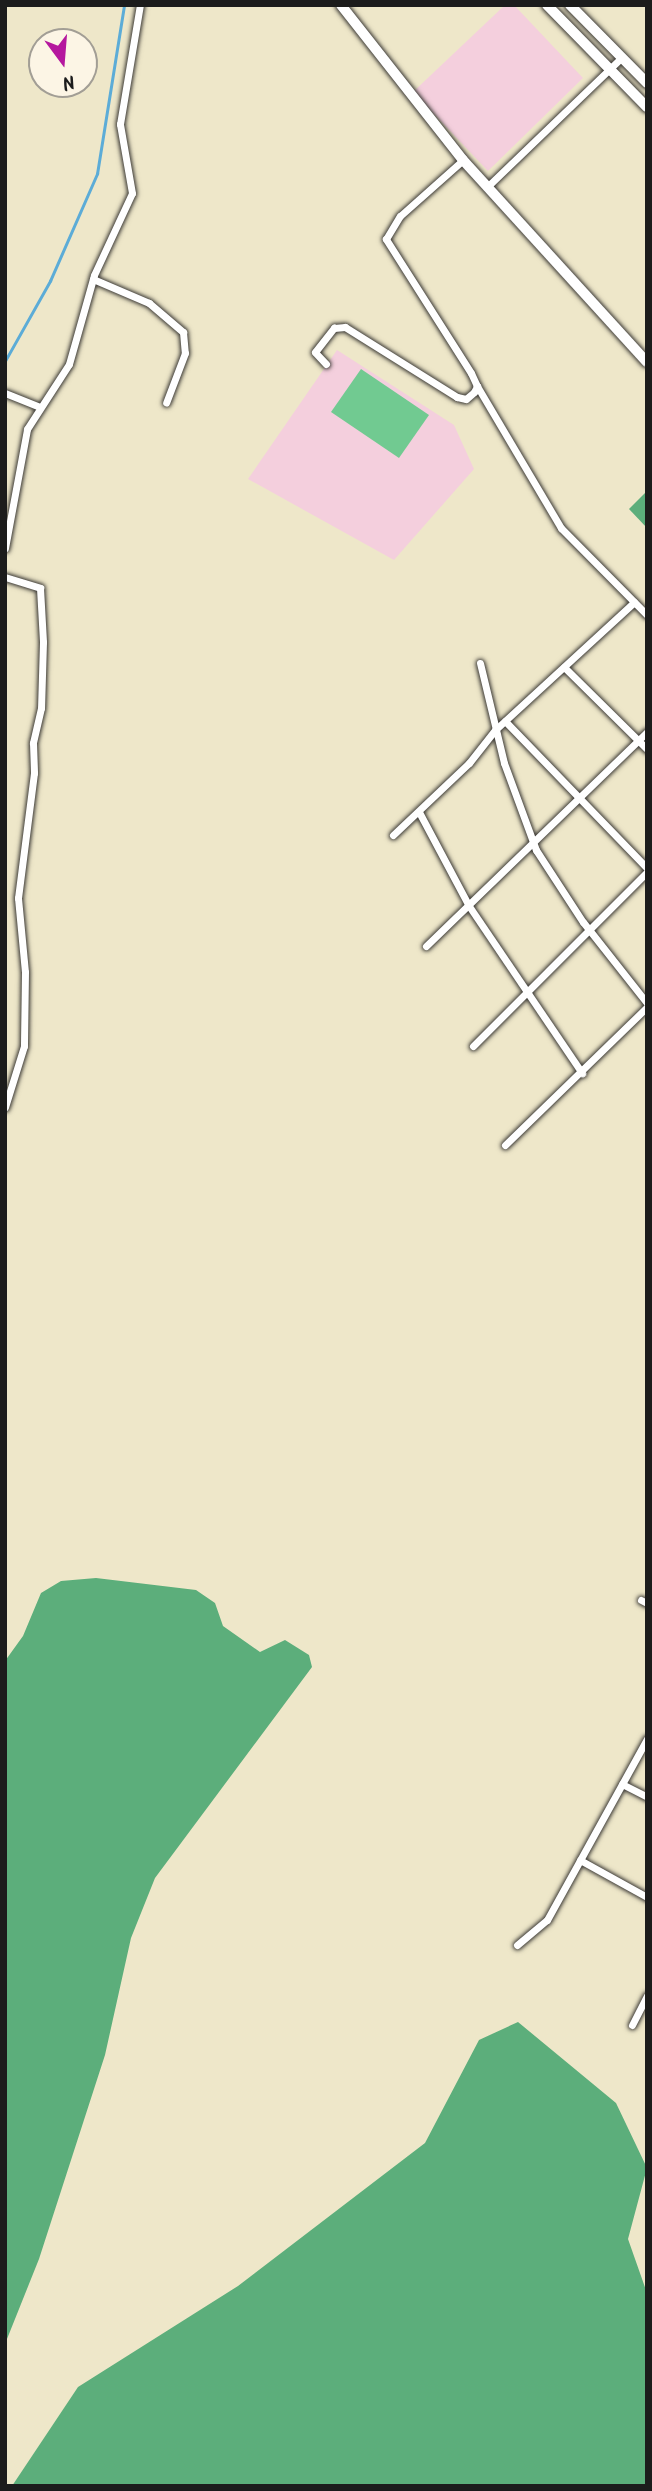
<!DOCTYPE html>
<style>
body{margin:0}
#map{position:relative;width:652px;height:2491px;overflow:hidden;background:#eee7c9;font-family:Kalam,sans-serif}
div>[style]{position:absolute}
.built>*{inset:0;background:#f4cfdd}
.green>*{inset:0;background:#71ca91}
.forest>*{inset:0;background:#5cae7b}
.stream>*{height:2.5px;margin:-1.25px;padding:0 1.25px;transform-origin:1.25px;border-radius:1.25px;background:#5cacd7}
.roads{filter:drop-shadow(0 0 2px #3c3a36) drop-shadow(0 0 2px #3c3a36)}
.minor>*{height:7px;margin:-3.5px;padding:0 3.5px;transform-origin:3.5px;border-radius:3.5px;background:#fff}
.tertiary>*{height:10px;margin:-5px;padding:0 5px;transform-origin:5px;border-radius:5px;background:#fff}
span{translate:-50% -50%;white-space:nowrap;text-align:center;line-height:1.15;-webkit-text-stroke:5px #fcf5e5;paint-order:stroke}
.frame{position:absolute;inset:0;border:7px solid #1c1c1c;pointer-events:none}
.north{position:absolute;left:28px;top:28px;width:70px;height:70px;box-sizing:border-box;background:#fcf5e5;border:2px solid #a29e95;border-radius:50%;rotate:164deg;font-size:19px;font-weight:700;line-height:28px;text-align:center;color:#1c1c1c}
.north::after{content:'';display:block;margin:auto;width:24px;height:32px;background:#b5179e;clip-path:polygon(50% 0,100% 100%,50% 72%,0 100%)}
</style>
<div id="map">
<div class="built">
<i style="clip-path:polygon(505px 5px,514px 5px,583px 78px,488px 171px,413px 92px)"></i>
<i style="clip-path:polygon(337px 350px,454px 425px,474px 469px,394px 560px,248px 479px)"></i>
</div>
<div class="green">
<i style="clip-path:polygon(361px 369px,429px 415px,399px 458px,331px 412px)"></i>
</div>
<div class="forest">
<i style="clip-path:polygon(647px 491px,647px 528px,629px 509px)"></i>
<i style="clip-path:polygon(96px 1578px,196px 1590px,215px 1603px,223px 1626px,260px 1652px,285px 1640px,309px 1655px,312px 1667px,155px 1878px,131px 1938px,105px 2055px,39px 2259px,5px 2344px,5px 1661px,23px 1636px,41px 1593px,61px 1581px)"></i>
<i style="clip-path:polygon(518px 2022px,616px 2103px,647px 2168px,628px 2239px,647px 2293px,647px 2486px,12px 2486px,78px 2387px,238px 2286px,425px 2143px,479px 2040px)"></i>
</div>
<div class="stream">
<i style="left:5px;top:361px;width:92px;rotate:-60.6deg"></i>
<i style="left:50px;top:281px;width:117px;rotate:-66.3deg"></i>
<i style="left:97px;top:174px;width:171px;rotate:-80.9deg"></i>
</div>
<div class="roads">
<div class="minor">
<i style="left:487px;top:187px;width:186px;rotate:-43.9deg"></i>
<i style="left:93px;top:279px;width:61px;rotate:23.2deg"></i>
<i style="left:149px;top:303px;width:45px;rotate:40.5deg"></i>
<i style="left:183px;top:332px;width:21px;rotate:85deg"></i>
<i style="left:185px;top:353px;width:53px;rotate:110.8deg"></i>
<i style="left:326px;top:364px;width:16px;rotate:-133deg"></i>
<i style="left:315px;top:352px;width:31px;rotate:-52deg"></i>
<i style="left:334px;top:328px;width:11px;rotate:-5deg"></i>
<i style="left:345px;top:327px;width:132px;rotate:32deg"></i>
<i style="left:457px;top:397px;width:9px;rotate:13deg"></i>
<i style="left:466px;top:399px;width:11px;rotate:-41deg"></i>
<i style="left:474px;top:392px;width:7px;rotate:-63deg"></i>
<i style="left:477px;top:386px;width:14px;rotate:-115deg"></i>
<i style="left:471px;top:373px;width:159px;rotate:-122.4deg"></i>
<i style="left:386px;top:239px;width:27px;rotate:-59deg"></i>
<i style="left:400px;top:216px;width:84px;rotate:-41.6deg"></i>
<i style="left:477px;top:386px;width:165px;rotate:59.4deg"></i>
<i style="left:561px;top:528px;width:122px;rotate:45.3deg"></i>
<i style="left:5px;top:393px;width:37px;rotate:22deg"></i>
<i style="left:5px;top:548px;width:121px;rotate:-79.5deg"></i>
<i style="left:27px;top:429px;width:77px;rotate:-57.1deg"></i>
<i style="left:69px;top:364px;width:92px;rotate:-74.3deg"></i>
<i style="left:94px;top:275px;width:90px;rotate:-65.1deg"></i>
<i style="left:132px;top:193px;width:70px;rotate:-99.9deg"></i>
<i style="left:120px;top:124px;width:121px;rotate:-80.5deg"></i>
<i style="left:5px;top:577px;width:37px;rotate:17deg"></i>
<i style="left:40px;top:588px;width:54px;rotate:86.8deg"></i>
<i style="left:43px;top:642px;width:66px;rotate:91.7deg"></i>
<i style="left:41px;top:708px;width:36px;rotate:103deg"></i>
<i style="left:33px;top:743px;width:30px;rotate:88deg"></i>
<i style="left:34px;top:773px;width:126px;rotate:97.3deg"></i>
<i style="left:18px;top:898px;width:74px;rotate:84.6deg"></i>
<i style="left:25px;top:972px;width:74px;rotate:90.8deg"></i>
<i style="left:24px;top:1046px;width:64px;rotate:107.3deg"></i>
<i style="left:480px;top:663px;width:103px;rotate:76.5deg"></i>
<i style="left:504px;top:763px;width:93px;rotate:69.8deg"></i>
<i style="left:536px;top:850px;width:86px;rotate:56.9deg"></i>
<i style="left:583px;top:922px;width:103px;rotate:51.7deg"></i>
<i style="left:564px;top:667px;width:117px;rotate:44.7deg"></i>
<i style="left:505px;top:721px;width:204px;rotate:46deg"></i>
<i style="left:419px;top:812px;width:106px;rotate:62deg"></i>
<i style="left:469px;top:906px;width:202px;rotate:55.9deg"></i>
<i style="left:393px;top:835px;width:105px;rotate:-43.5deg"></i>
<i style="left:469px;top:763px;width:42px;rotate:-51.8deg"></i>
<i style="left:495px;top:730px;width:189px;rotate:-42.6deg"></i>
<i style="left:426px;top:946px;width:308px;rotate:-44.1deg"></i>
<i style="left:473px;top:1046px;width:246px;rotate:-45deg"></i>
<i style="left:505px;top:1145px;width:198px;rotate:-44.2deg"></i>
<i style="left:641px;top:1600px;width:7px;rotate:27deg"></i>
<i style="left:622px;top:1784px;width:28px;rotate:27deg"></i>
<i style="left:580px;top:1860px;width:77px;rotate:28.9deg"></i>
<i style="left:517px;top:1945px;width:39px;rotate:-40deg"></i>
<i style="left:547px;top:1920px;width:207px;rotate:-61.1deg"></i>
<i style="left:632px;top:2025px;width:33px;rotate:-63deg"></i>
</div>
<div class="tertiary">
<i style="left:341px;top:5px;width:197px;rotate:51.8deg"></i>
<i style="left:463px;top:160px;width:273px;rotate:47.7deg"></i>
<i style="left:547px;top:5px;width:143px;rotate:45.6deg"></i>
<i style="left:570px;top:5px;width:110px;rotate:45.4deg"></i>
</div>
</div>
<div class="frame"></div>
<div class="north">N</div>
</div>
